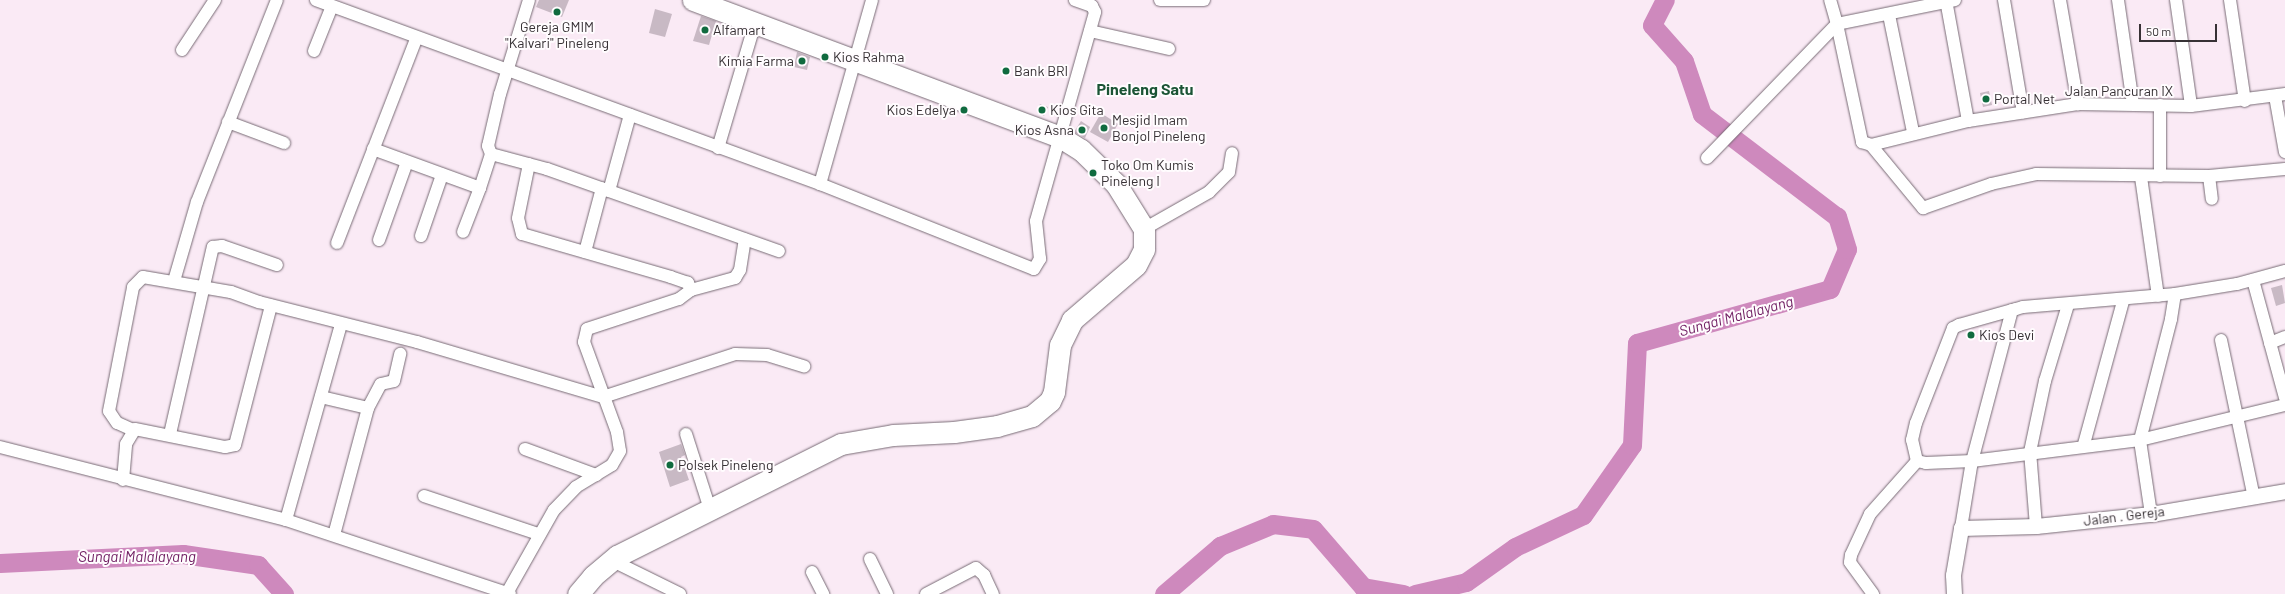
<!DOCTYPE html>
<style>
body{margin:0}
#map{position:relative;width:2285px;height:594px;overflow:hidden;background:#faeaf5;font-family:Barlow,sans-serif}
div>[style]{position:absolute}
.river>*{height:19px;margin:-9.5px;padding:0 9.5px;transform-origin:9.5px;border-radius:9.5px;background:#ce89bd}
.building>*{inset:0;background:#c8b9c4}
.roads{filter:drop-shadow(0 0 1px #786b75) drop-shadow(0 0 1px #786b75)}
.minor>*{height:12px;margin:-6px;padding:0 6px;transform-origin:6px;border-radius:6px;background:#fff}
.tertiary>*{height:15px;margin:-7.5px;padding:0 7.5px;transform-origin:7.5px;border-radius:7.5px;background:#fff}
.trunk>*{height:21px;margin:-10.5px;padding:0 10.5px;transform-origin:10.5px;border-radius:10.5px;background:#fff}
.dots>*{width:11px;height:11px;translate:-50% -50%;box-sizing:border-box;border:2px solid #fffcfe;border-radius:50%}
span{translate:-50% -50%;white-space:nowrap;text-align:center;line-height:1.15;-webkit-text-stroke:4px #fffcfe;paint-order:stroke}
.poi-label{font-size:14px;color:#373135}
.left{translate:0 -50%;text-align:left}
.right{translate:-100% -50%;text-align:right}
.street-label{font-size:14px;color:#373135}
.water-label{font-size:15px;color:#722164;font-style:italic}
.quarter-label{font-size:16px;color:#1b5435;font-weight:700}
.scale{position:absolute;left:2139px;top:24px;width:78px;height:18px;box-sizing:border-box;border:2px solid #373135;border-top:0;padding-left:5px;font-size:12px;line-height:14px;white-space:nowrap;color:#373135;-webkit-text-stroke:3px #fffcfe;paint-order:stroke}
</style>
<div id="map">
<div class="river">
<i style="left:0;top:563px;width:183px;rotate:-2.8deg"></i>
<i style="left:183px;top:554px;width:76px;rotate:8.3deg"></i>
<i style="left:258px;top:565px;width:39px;rotate:48deg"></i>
<i style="left:1164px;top:594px;width:74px;rotate:-40.6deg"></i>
<i style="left:1220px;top:546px;width:57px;rotate:-22.5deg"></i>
<i style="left:1273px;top:524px;width:40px;rotate:7.1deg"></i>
<i style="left:1313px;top:529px;width:77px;rotate:49.2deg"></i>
<i style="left:1363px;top:587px;width:41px;rotate:9.9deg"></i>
<i style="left:1415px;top:594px;width:52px;rotate:-13.2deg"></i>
<i style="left:1466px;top:582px;width:60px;rotate:-35.5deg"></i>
<i style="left:1515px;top:547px;width:75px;rotate:-25.2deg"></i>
<i style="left:1583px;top:515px;width:85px;rotate:-55deg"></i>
<i style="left:1632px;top:445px;width:102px;rotate:-87.2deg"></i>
<i style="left:1637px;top:343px;width:200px;rotate:-15.6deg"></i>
<i style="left:1830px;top:289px;width:43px;rotate:-67deg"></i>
<i style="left:1847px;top:249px;width:34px;rotate:-107deg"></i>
<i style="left:1837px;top:217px;width:170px;rotate:-142.7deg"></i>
<i style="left:1702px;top:114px;width:56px;rotate:-108.8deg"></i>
<i style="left:1684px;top:61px;width:48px;rotate:-131.6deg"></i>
<i style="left:1652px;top:25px;width:28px;rotate:-63deg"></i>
</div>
<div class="building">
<i style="clip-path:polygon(539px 0,569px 0,562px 17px,536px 7px)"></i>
<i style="clip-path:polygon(655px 9px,672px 14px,665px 37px,649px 33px)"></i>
<i style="clip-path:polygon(701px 16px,716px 21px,709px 45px,693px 41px)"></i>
<i style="clip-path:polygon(797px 52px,810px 57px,807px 70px,794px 67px)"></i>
<i style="clip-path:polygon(1989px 91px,1992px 105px,1983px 107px,1980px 93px)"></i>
<i style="clip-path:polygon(1040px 104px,1048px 107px,1044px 116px,1037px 112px)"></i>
<i style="clip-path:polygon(1101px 113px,1118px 124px,1108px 142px,1090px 132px)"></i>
<i style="clip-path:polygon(1081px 121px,1090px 127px,1085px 138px,1074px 132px)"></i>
<i style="clip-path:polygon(2282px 285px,2285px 303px,2276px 306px,2271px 288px)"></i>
<i style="clip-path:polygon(681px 444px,685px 455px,681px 457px,689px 480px,670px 487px,659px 452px)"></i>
</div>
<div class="roads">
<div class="minor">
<i style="left:316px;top:0;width:537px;rotate:20.06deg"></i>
<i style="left:820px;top:184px;width:230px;rotate:21.7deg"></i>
<i style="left:1034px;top:269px;width:12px;rotate:-59deg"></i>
<i style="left:1040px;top:259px;width:38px;rotate:-96deg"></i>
<i style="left:1036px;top:221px;width:217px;rotate:-74.2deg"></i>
<i style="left:1095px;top:12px;width:7px;rotate:-117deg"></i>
<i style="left:1092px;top:6px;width:18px;rotate:-161deg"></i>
<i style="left:529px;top:0;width:98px;rotate:107.1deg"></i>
<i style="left:500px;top:94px;width:53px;rotate:103deg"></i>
<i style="left:488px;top:146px;width:9px;rotate:69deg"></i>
<i style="left:491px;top:154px;width:58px;rotate:15deg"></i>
<i style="left:547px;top:169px;width:246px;rotate:19.5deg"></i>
<i style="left:1160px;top:0;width:44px"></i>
<i style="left:1946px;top:0;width:123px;rotate:79.7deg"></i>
<i style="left:1955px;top:0;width:120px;rotate:168.5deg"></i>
<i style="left:1837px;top:24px;width:121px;rotate:78deg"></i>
<i style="left:1862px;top:142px;width:9px;rotate:18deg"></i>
<i style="left:1871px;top:145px;width:100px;rotate:-13.9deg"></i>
<i style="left:1968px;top:121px;width:111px;rotate:-8.8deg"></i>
<i style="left:2078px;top:104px;width:113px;rotate:1deg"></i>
<i style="left:2191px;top:106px;width:95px;rotate:-7.3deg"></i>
<i style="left:2004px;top:0;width:114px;rotate:80.4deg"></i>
<i style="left:2060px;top:0;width:106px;rotate:80.2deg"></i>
<i style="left:2118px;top:0;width:105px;rotate:81.8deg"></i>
<i style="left:2176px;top:0;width:107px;rotate:81.9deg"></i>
<i style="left:2230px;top:0;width:102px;rotate:81.6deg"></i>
<i style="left:1889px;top:15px;width:119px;rotate:78.4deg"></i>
<i style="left:1090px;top:31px;width:81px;rotate:12.8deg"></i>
<i style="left:182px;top:50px;width:60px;rotate:-56.6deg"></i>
<i style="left:314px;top:51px;width:48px;rotate:-68.2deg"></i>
<i style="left:2275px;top:96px;width:57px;rotate:79.9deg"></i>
<i style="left:2160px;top:105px;width:71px;rotate:90deg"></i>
<i style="left:228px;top:122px;width:60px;rotate:20.6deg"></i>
<i style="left:1871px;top:145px;width:82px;rotate:50.5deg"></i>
<i style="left:1923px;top:208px;width:72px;rotate:-19.4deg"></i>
<i style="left:1991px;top:184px;width:46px;rotate:-12.5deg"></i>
<i style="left:2036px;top:174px;width:173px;rotate:0.7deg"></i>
<i style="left:2209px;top:176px;width:76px;rotate:-5.3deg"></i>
<i style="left:718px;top:148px;width:130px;rotate:-73.5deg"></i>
<i style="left:373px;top:149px;width:114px;rotate:20deg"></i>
<i style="left:480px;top:188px;width:47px;rotate:111.1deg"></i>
<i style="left:1707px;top:158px;width:187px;rotate:-45.9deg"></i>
<i style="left:1837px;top:24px;width:25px;rotate:-106deg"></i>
<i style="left:2209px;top:176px;width:23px;rotate:83deg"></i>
<i style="left:2141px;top:177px;width:120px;rotate:81.9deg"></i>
<i style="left:820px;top:184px;width:191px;rotate:-74.2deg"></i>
<i style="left:480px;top:188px;width:36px;rotate:-72deg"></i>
<i style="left:609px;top:191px;width:79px;rotate:-74.6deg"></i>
<i style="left:1144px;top:229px;width:75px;rotate:-29.6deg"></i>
<i style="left:1209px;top:192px;width:28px;rotate:-45deg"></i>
<i style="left:1229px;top:172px;width:19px;rotate:-81deg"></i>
<i style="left:421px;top:236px;width:65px;rotate:-71deg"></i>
<i style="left:379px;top:240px;width:83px;rotate:-70.3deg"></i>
<i style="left:337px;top:243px;width:219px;rotate:-68.8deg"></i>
<i style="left:585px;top:252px;width:66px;rotate:-75.1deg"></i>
<i style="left:2253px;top:280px;width:122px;rotate:74.8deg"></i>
<i style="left:174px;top:281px;width:82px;rotate:-73.8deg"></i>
<i style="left:197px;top:202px;width:217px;rotate:-68.4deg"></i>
<i style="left:691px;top:290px;width:46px;rotate:-15.3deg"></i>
<i style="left:735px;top:278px;width:9px;rotate:-58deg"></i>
<i style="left:740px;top:270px;width:31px;rotate:-81deg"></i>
<i style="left:2012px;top:310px;width:156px;rotate:104.8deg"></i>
<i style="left:1972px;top:461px;width:46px;rotate:177.5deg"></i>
<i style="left:1926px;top:463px;width:9px;rotate:-167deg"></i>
<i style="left:1917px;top:461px;width:22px;rotate:-103deg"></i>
<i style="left:1912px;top:440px;width:17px;rotate:-77deg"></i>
<i style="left:1916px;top:423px;width:102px;rotate:-68.7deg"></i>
<i style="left:1953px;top:328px;width:7px;rotate:-27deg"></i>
<i style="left:1959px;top:325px;width:59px;rotate:-15.7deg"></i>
<i style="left:2016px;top:309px;width:7px;rotate:-16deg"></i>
<i style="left:2023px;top:307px;width:153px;rotate:-4.9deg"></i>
<i style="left:2175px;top:294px;width:63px;rotate:-9.2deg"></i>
<i style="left:2237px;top:284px;width:50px;rotate:-15.2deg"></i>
<i style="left:2221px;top:340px;width:161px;rotate:78.2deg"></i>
<i style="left:2270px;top:343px;width:16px;rotate:-22deg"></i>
<i style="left:321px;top:397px;width:48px;rotate:13.2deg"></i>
<i style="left:133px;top:430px;width:17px;rotate:-156deg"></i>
<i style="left:117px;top:423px;width:14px;rotate:-124deg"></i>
<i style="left:109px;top:411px;width:126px;rotate:-79deg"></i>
<i style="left:133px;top:287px;width:14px;rotate:-45deg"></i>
<i style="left:143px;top:277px;width:89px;rotate:9.7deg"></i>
<i style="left:231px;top:292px;width:30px;rotate:20deg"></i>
<i style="left:259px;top:302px;width:163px;rotate:14.2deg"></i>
<i style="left:417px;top:342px;width:194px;rotate:16.5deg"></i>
<i style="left:603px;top:397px;width:139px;rotate:-18deg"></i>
<i style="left:735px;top:354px;width:32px;rotate:2deg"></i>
<i style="left:767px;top:355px;width:39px;rotate:17deg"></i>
<i style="left:170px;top:434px;width:192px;rotate:-77.1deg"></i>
<i style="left:213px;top:247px;width:9px;rotate:-6deg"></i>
<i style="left:222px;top:246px;width:58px;rotate:19.1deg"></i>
<i style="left:686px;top:434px;width:79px;rotate:72.3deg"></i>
<i style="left:2084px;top:444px;width:148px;rotate:-74.7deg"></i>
<i style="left:0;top:447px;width:295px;rotate:14.3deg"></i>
<i style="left:286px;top:520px;width:236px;rotate:18.3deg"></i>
<i style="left:525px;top:449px;width:76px;rotate:20.1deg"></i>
<i style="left:123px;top:480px;width:36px;rotate:-85deg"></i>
<i style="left:126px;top:444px;width:17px;rotate:-59deg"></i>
<i style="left:135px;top:429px;width:92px;rotate:11.3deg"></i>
<i style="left:225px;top:447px;width:10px;rotate:-11deg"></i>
<i style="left:235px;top:445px;width:144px;rotate:-75.5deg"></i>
<i style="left:424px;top:496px;width:120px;rotate:18.4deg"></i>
<i style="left:2151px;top:514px;width:75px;rotate:-98.5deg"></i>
<i style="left:2140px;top:440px;width:125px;rotate:-75.6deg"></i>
<i style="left:2171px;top:319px;width:25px;rotate:-81deg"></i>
<i style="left:286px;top:520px;width:204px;rotate:-74.3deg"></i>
<i style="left:2036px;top:526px;width:74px;rotate:-94.6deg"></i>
<i style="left:2030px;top:452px;width:73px;rotate:-78.1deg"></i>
<i style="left:2045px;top:381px;width:79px;rotate:-73.2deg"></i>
<i style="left:1961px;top:528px;width:68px;rotate:-80.7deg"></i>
<i style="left:1972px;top:461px;width:169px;rotate:-7.1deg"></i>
<i style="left:2140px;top:440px;width:149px;rotate:-13.6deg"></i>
<i style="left:334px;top:535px;width:131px;rotate:-75deg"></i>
<i style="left:368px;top:408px;width:27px;rotate:-62deg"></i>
<i style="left:381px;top:384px;width:13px;rotate:-13deg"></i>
<i style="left:394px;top:381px;width:28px;rotate:-77deg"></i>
<i style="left:870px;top:559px;width:39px;rotate:64deg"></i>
<i style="left:611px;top:560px;width:77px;rotate:26.2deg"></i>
<i style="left:812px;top:572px;width:25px;rotate:63deg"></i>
<i style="left:507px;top:593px;width:95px;rotate:-60.5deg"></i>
<i style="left:554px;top:510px;width:32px;rotate:-46deg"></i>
<i style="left:576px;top:487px;width:42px;rotate:-31.4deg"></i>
<i style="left:612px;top:465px;width:16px;rotate:-60deg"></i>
<i style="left:620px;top:451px;width:19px;rotate:-99deg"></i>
<i style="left:617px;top:432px;width:96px;rotate:-110.1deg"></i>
<i style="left:584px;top:342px;width:13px;rotate:-77deg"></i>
<i style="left:587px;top:329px;width:97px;rotate:-18.1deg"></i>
<i style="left:679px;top:299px;width:15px;rotate:-37deg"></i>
<i style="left:691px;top:290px;width:8px;rotate:-113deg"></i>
<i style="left:688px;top:283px;width:18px;rotate:-161deg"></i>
<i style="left:671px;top:277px;width:155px;rotate:-163.9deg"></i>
<i style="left:522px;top:234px;width:16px;rotate:-104deg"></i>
<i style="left:518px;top:218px;width:55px;rotate:-78.5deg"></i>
<i style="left:926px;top:594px;width:56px;rotate:-27.5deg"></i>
<i style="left:976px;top:568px;width:11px;rotate:41deg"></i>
<i style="left:984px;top:575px;width:21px;rotate:65deg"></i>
<i style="left:1873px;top:594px;width:39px;rotate:-126deg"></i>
<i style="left:1850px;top:562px;width:7px;rotate:-82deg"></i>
<i style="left:1851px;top:555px;width:45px;rotate:-65.1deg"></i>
<i style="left:1870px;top:514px;width:71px;rotate:-48.4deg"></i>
</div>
<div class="tertiary">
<i style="left:1954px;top:594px;width:19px;rotate:-93deg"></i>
<i style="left:1953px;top:575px;width:48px;rotate:-80.3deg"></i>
<i style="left:1961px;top:528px;width:75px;rotate:-1.5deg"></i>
<i style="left:2036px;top:526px;width:116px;rotate:-6deg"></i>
<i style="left:2151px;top:514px;width:136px;rotate:-9.7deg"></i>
</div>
<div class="trunk">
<i style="left:578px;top:594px;width:23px;rotate:-50deg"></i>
<i style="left:593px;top:576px;width:31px;rotate:-40deg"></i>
<i style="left:617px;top:556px;width:250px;rotate:-26.6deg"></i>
<i style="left:841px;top:444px;width:53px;rotate:-9.8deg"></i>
<i style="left:893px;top:435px;width:61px;rotate:-2.8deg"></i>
<i style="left:954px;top:432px;width:43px;rotate:-7.9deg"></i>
<i style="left:997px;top:426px;width:36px;rotate:-16deg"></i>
<i style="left:1032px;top:416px;width:23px;rotate:-40deg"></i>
<i style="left:1050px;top:401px;width:10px;rotate:-66deg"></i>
<i style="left:1054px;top:392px;width:47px;rotate:-82.7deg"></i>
<i style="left:1060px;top:345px;width:28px;rotate:-64deg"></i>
<i style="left:1072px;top:320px;width:84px;rotate:-40.7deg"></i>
<i style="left:1136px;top:265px;width:18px;rotate:-63deg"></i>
<i style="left:1144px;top:249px;width:20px;rotate:-90deg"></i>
<i style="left:1144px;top:229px;width:53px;rotate:-121.9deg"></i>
<i style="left:1116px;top:184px;width:49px;rotate:-135.8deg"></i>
<i style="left:1081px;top:150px;width:25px;rotate:-148deg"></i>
<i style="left:1060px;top:137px;width:392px;rotate:-159.5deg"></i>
</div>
</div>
<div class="dots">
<i style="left:557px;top:12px;background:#106b3f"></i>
<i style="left:705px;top:30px;background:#106b3f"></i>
<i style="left:825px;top:57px;background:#106b3f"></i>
<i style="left:802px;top:61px;background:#106b3f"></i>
<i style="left:1006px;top:71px;background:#106b3f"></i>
<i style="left:1986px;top:99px;background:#106b3f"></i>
<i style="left:964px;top:110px;background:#106b3f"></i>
<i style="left:1042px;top:110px;background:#106b3f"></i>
<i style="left:1104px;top:128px;background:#106b3f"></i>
<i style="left:1082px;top:130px;background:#106b3f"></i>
<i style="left:1093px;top:173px;background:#106b3f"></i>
<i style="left:1971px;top:335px;background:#106b3f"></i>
<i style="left:670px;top:465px;background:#106b3f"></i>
</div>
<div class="poi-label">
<span style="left:557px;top:35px">Gereja GMIM<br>"Kalvari" Pineleng</span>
<span class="left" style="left:713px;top:30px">Alfamart</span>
<span class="left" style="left:833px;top:57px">Kios Rahma</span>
<span class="right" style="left:794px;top:61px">Kimia Farma</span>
<span class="left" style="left:1014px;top:71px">Bank BRI</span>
<span class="left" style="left:1994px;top:99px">Portal Net</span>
<span class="right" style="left:956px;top:110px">Kios Edelya</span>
<span class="left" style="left:1050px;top:110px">Kios Gita</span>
<span class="left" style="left:1112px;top:128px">Mesjid Imam<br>Bonjol Pineleng</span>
<span class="right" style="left:1074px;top:130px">Kios Asna</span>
<span class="left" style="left:1101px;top:173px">Toko Om Kumis<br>Pineleng I</span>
<span class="left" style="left:1979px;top:335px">Kios Devi</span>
<span class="left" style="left:678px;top:465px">Polsek Pineleng</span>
</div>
<div class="street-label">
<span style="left:2119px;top:91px">Jalan Pancuran IX</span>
<span style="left:2124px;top:516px;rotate:-7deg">Jalan . Gereja</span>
</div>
<div class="water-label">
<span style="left:1736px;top:316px;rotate:-15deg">Sungai Malalayang</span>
<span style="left:137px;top:557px">Sungai Malalayang</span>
</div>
<div class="quarter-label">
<span style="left:1145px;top:89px">Pineleng Satu</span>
</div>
<div class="scale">50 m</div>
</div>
